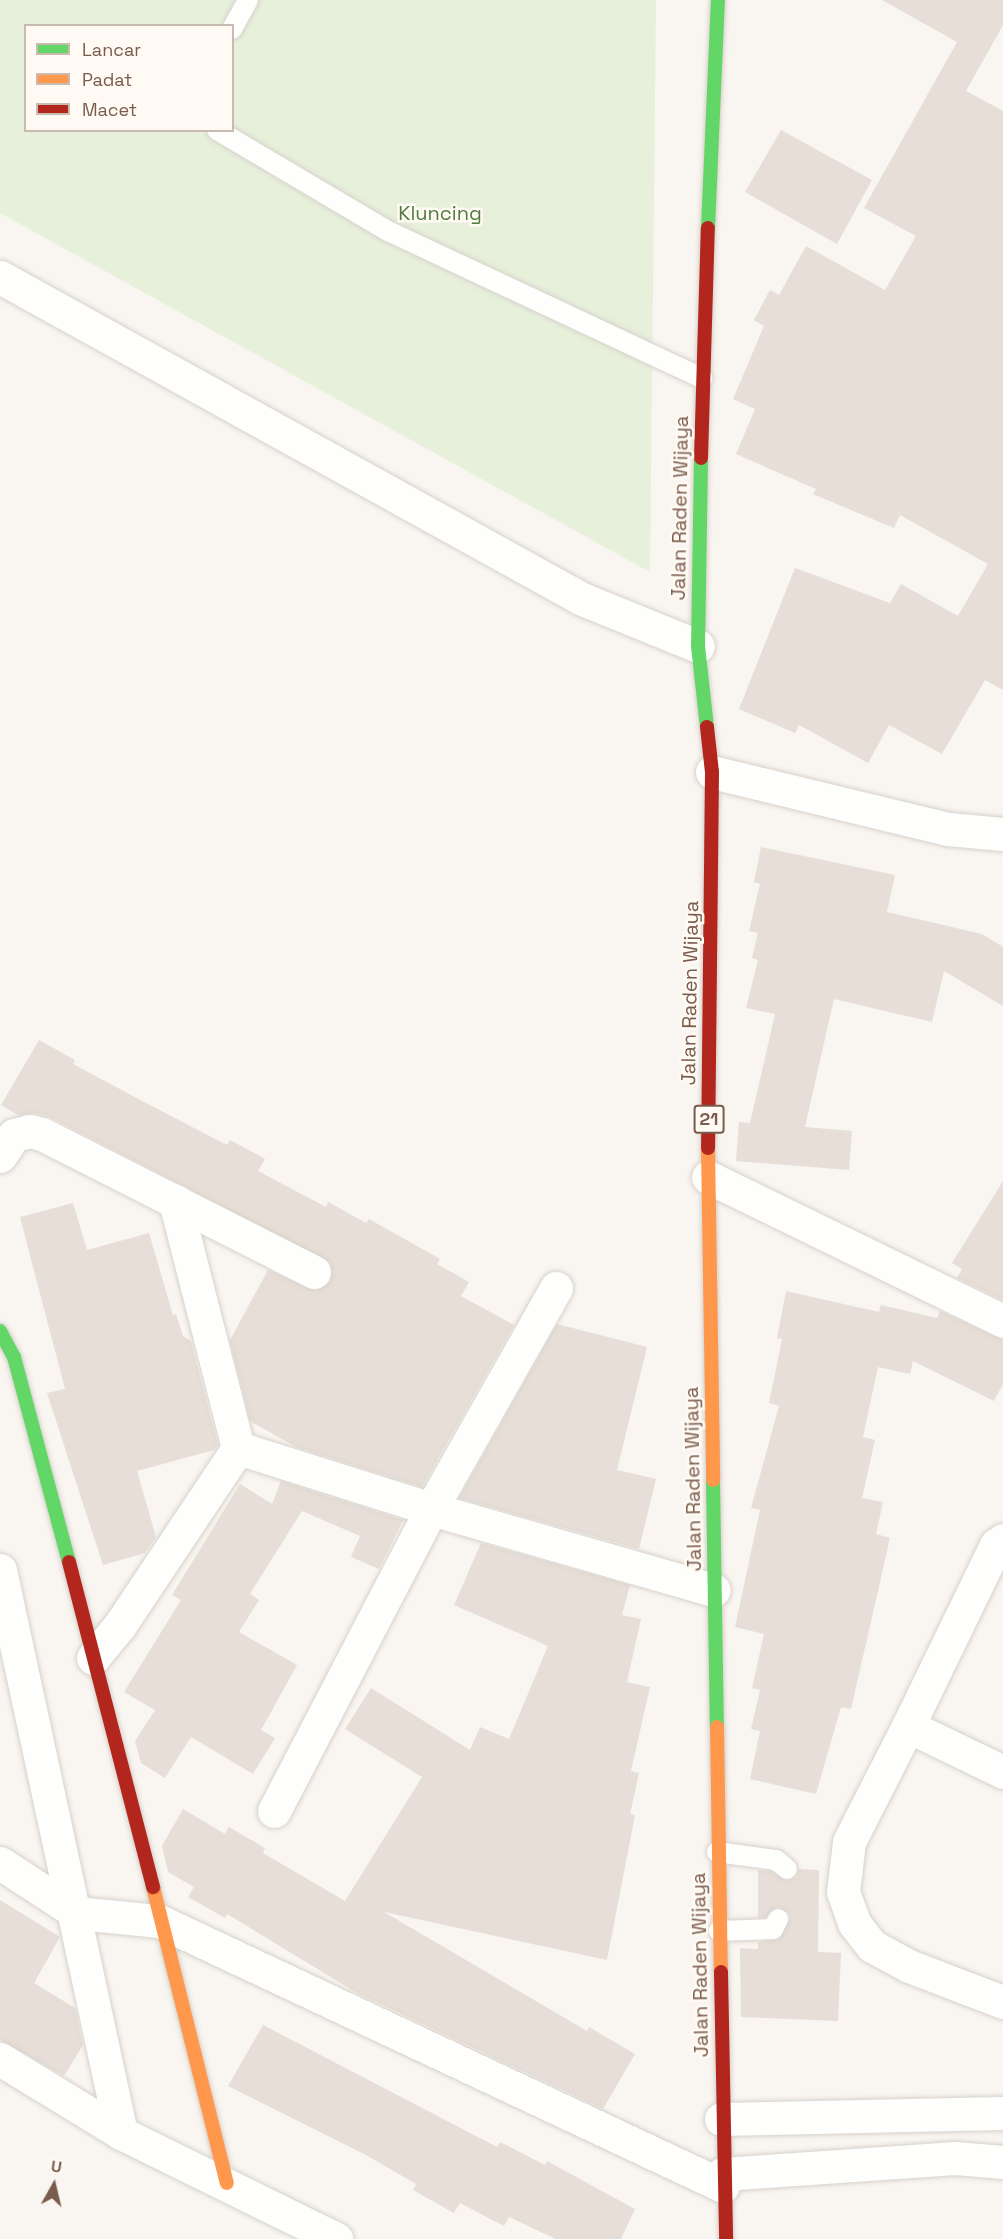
<!DOCTYPE html>
<style>
body{margin:0}
#map{position:relative;width:1003px;height:2239px;overflow:hidden;background:#f9f5f0;font-family:"Space Grotesk",sans-serif}
div>[style]{position:absolute}
.green>*{inset:0;background:#e7f0db}
.building>*{inset:0;background:#e6ded7}
.roads{filter:drop-shadow(0 0 2px #d7d1cb) drop-shadow(0 0 2px #d7d1cb)}
.lane>*{height:20px;margin:-10px;padding:0 10px;transform-origin:10px;border-radius:10px;background:#fefefd}
.street>*{height:33px;margin:-16.5px;padding:0 16.5px;transform-origin:16.5px;border-radius:16.5px;background:#fefefd}
.fast>*{height:14px;margin:-7px;padding:0 7px;transform-origin:7px;border-radius:7px;background:#63d668}
.slow>*{height:14px;margin:-7px;padding:0 7px;transform-origin:7px;border-radius:7px;background:#ff974d}
.jam>*{height:14px;margin:-7px;padding:0 7px;transform-origin:7px;border-radius:7px;background:#b3261e}
span{translate:-50% -50%;white-space:nowrap;text-align:center;line-height:1.15;-webkit-text-stroke:5px #fffaf3;paint-order:stroke}
.shield-label span{padding:2px 4px;background:#fffaf3;border:2px solid;border-radius:4px;-webkit-text-stroke-width:0}
.shield-label{font-size:18px;color:#7a5c4d;font-weight:700}
.park-label{font-size:20px;color:#537a41}
.street-label{font-size:20px;color:#7a5c4d}
.legend{position:absolute;left:24px;top:24px;width:210px;height:108px;box-sizing:border-box;background:#fffaf3;border:2px solid #cabbb1;margin:0;padding:8px 10px;list-style:none;font-size:18px;color:#7a5c4d}
.legend li{display:flex;align-items:center;gap:12px;height:30px}
.legend b{width:30px;border:2px solid #cabbb1}
.north{position:absolute;left:24px;top:2155px;width:60px;height:60px;-webkit-text-stroke:4px #fffaf3;paint-order:stroke;rotate:8deg;font-size:16px;font-weight:700;line-height:24px;text-align:center;color:#7a5c4d}
.north::after{content:'';display:block;margin:auto;width:21px;height:27px;background:#7a5c4d;clip-path:polygon(50% 0,100% 100%,50% 72%,0 100%)}
</style>
<div id="map">
<div class="green">
<i style="clip-path:polygon(evenodd,0 0,656px 0,650px 572px,0 213px,0 0,26px 26px,232px 26px,232px 130px,26px 130px,26px 26px)"></i>
</div>
<div class="building">
<i style="clip-path:polygon(882px 0,1003px 0,1003px 25px,966px 91px,1003px 111px,1003px 690px,985px 680px,942px 754px,889px 725px,868px 763px,799px 725px,795px 733px,739px 709px,795px 568px,890px 603px,901px 584px,958px 616px,988px 564px,900px 515px,894px 528px,813px 494px,816px 489px,736px 454px,755px 409px,733px 399px,764px 326px,754px 320px,770px 290px,779px 295px,806px 246px,885px 290px,916px 236px,864px 208px,957px 42px)"></i>
<i style="clip-path:polygon(781px 130px,872px 180px,837px 244px,745px 192px)"></i>
<i style="clip-path:polygon(761px 847px,895px 875px,887px 912px,982px 934px,1003px 947px,1003px 1006px,944px 971px,932px 1022px,834px 999px,805px 1127px,852px 1131px,849px 1170px,736px 1161px,739px 1122px,750px 1123px,775px 1014px,746px 1008px,758px 960px,752px 958px,758px 933px,749px 931px,760px 884px,754px 882px)"></i>
<i style="clip-path:polygon(39px 1040px,75px 1060px,73px 1064px,146px 1103px,227px 1145px,230px 1140px,265px 1159px,258px 1171px,326px 1207px,328px 1202px,366px 1223px,369px 1219px,440px 1259px,437px 1264px,469px 1282px,461px 1296px,514px 1325px,422px 1487px,296px 1447px,250px 1421px,230px 1340px,268px 1270px,316px 1291px,330px 1281px,330px 1262px,50px 1117px,34px 1113px,18px 1115px,1px 1105px)"></i>
<i style="clip-path:polygon(1003px 1181px,1003px 1300px,957px 1278px,962px 1269px,952px 1263px)"></i>
<i style="clip-path:polygon(73px 1203px,87px 1250px,149px 1233px,173px 1315px,176px 1314px,183px 1336px,191px 1341px,218px 1445px,214px 1450px,137px 1471px,156px 1537px,145px 1553px,103px 1565px,47px 1393px,65px 1389px,20px 1217px)"></i>
<i style="clip-path:polygon(786px 1291px,879px 1312px,881px 1305px,937px 1318px,940px 1311px,1003px 1340px,1003px 1384px,994px 1401px,913px 1361px,910px 1374px,878px 1367px,863px 1437px,875px 1440px,862px 1498px,883px 1502px,876px 1534px,890px 1538px,851px 1709px,841px 1707px,816px 1794px,750px 1779px,760px 1731px,751px 1729px,760px 1690px,752px 1688px,764px 1634px,735px 1627px,760px 1510px,751px 1508px,779px 1406px,769px 1403px,782px 1339px,777px 1338px)"></i>
<i style="clip-path:polygon(557px 1324px,647px 1347px,617px 1470px,656px 1479px,639px 1549px,459px 1498px)"></i>
<i style="clip-path:polygon(281px 1481px,403px 1520px,379px 1569px,351px 1557px,360px 1536px,302px 1511px,250px 1594px,259px 1600px,239px 1632px,297px 1665px,261px 1730px,275px 1738px,253px 1774px,191px 1737px,165px 1778px,141px 1763px,135px 1741px,155px 1710px,124px 1692px,181px 1600px,172px 1595px,240px 1484px,272px 1504px)"></i>
<i style="clip-path:polygon(481px 1543px,630px 1585px,622px 1615px,641px 1619px,627px 1682px,650px 1687px,631px 1771px,639px 1773px,630px 1814px,635px 1815px,607px 1960px,384px 1912px,587px 2031px,589px 2027px,635px 2054px,603px 2109px,357px 1993px,227px 1914px,225px 1918px,188px 1897px,194px 1887px,168px 1872px,162px 1846px,183px 1809px,225px 1834px,229px 1827px,265px 1848px,263px 1853px,345px 1901px,422px 1777px,345px 1729px,371px 1688px,470px 1750px,480px 1727px,509px 1739px,548px 1646px,454px 1605px)"></i>
<i style="clip-path:polygon(799px 1869px,819px 1870px,818px 1952px,841px 1953px,838px 2021px,741px 2017px,740px 1948px,758px 1949px,758px 1942px,779px 1939px,790px 1919px,788px 1912px,778px 1907px,765px 1917px,758px 1918px,758px 1870px,771px 1871px,786px 1881px,796px 1877px)"></i>
<i style="clip-path:polygon(0 1900px,60px 1937px,34px 1983px,75px 2008px,83px 2045px,64px 2076px,0 2040px)"></i>
<i style="clip-path:polygon(263px 2025px,497px 2147px,500px 2142px,545px 2165px,547px 2161px,635px 2209px,621px 2239px,556px 2239px,509px 2217px,504px 2226px,460px 2203px,454px 2213px,413px 2190px,416px 2184px,366px 2155px,228px 2086px)"></i>
</div>
<div class="roads">
<div class="lane">
<i style="left:232px;top:29px;width:33px;rotate:-61deg"></i>
<i style="left:217px;top:130px;width:199px;rotate:30.6deg"></i>
<i style="left:388px;top:231px;width:347px;rotate:25.1deg"></i>
<i style="left:717px;top:1852px;width:60px;rotate:7.7deg"></i>
<i style="left:776px;top:1860px;width:14px;rotate:39deg"></i>
<i style="left:719px;top:1931px;width:54px;rotate:-2.1deg"></i>
<i style="left:773px;top:1929px;width:11px;rotate:-63deg"></i>
</div>
<div class="street">
<i style="left:0;top:277px;width:665px;rotate:28.95deg"></i>
<i style="left:582px;top:599px;width:125px;rotate:22.1deg"></i>
<i style="left:712px;top:772px;width:243px;rotate:13.6deg"></i>
<i style="left:948px;top:829px;width:55px;rotate:5.2deg"></i>
<i style="left:0;top:1156px;width:25px;rotate:-56deg"></i>
<i style="left:14px;top:1135px;width:16px;rotate:-14deg"></i>
<i style="left:30px;top:1131px;width:12px;rotate:14deg"></i>
<i style="left:42px;top:1134px;width:305px;rotate:26.9deg"></i>
<i style="left:708px;top:1177px;width:328px;rotate:26deg"></i>
<i style="left:238px;top:1448px;width:202px;rotate:17.5deg"></i>
<i style="left:431px;top:1509px;width:294px;rotate:16deg"></i>
<i style="left:1003px;top:1540px;width:9px;rotate:144deg"></i>
<i style="left:996px;top:1545px;width:201px;rotate:115.9deg"></i>
<i style="left:908px;top:1726px;width:106px;rotate:25.8deg"></i>
<i style="left:0;top:1570px;width:576px;rotate:77.87deg"></i>
<i style="left:93px;top:1658px;width:43px;rotate:-50.7deg"></i>
<i style="left:120px;top:1625px;width:213px;rotate:-56.3deg"></i>
<i style="left:238px;top:1448px;width:255px;rotate:-104.3deg"></i>
<i style="left:908px;top:1726px;width:130px;rotate:117deg"></i>
<i style="left:849px;top:1842px;width:50px;rotate:96.8deg"></i>
<i style="left:843px;top:1892px;width:33px;rotate:70deg"></i>
<i style="left:854px;top:1923px;width:29px;rotate:52deg"></i>
<i style="left:872px;top:1946px;width:42px;rotate:28.4deg"></i>
<i style="left:909px;top:1966px;width:101px;rotate:21deg"></i>
<i style="left:274px;top:1811px;width:340px;rotate:-62.5deg"></i>
<i style="left:431px;top:1509px;width:254px;rotate:-60.5deg"></i>
<i style="left:0;top:1863px;width:92px;rotate:33deg"></i>
<i style="left:77px;top:1913px;width:82px;rotate:5.6deg"></i>
<i style="left:159px;top:1921px;width:623px;rotate:25.17deg"></i>
<i style="left:0;top:2059px;width:142px;rotate:31.4deg"></i>
<i style="left:121px;top:2133px;width:240px;rotate:26.2deg"></i>
<i style="left:721px;top:2119px;width:282px;rotate:-1.2deg"></i>
<i style="left:722px;top:2174px;width:234px;rotate:-3.9deg"></i>
<i style="left:955px;top:2158px;width:48px;rotate:4.8deg"></i>
</div>
<div class="fast">
<i style="left:708px;top:228px;width:228px;rotate:-87.5deg"></i>
<i style="left:701px;top:458px;width:188px;rotate:90.9deg"></i>
<i style="left:698px;top:646px;width:81px;rotate:83.7deg"></i>
<i style="left:0;top:1331px;width:30px;rotate:62deg"></i>
<i style="left:14px;top:1357px;width:212px;rotate:75deg"></i>
<i style="left:713px;top:1480px;width:247px;rotate:89.1deg"></i>
</div>
<div class="slow">
<i style="left:708px;top:1148px;width:332px;rotate:89.1deg"></i>
<i style="left:717px;top:1727px;width:245px;rotate:89.1deg"></i>
<i style="left:153px;top:1887px;width:305px;rotate:76deg"></i>
</div>
<div class="jam">
<i style="left:701px;top:458px;width:230px;rotate:-88.3deg"></i>
<i style="left:707px;top:727px;width:45px;rotate:83.7deg"></i>
<i style="left:712px;top:772px;width:376px;rotate:90.6deg"></i>
<i style="left:69px;top:1562px;width:336px;rotate:75.5deg"></i>
<i style="left:721px;top:1972px;width:267px;rotate:88.9deg"></i>
</div>
</div>
<div class="shield-label">
<span style="left:709px;top:1119px">21</span>
</div>
<div class="park-label">
<span style="left:440px;top:213px">Kluncing</span>
</div>
<div class="street-label">
<span style="left:680px;top:508px;rotate:-89deg">Jalan Raden Wijaya</span>
<span style="left:690px;top:993px;rotate:-89deg">Jalan Raden Wijaya</span>
<span style="left:693px;top:1479px;rotate:-91deg">Jalan Raden Wijaya</span>
<span style="left:700px;top:1965px;rotate:-91deg">Jalan Raden Wijaya</span>
</div>
<ul class="legend">
<li><b style="height:8px;background:#63d668"></b>Lancar</li>
<li><b style="height:8px;background:#ff974d"></b>Padat</li>
<li><b style="height:8px;background:#b3261e"></b>Macet</li>
</ul>
<div class="north">U</div>
</div>
